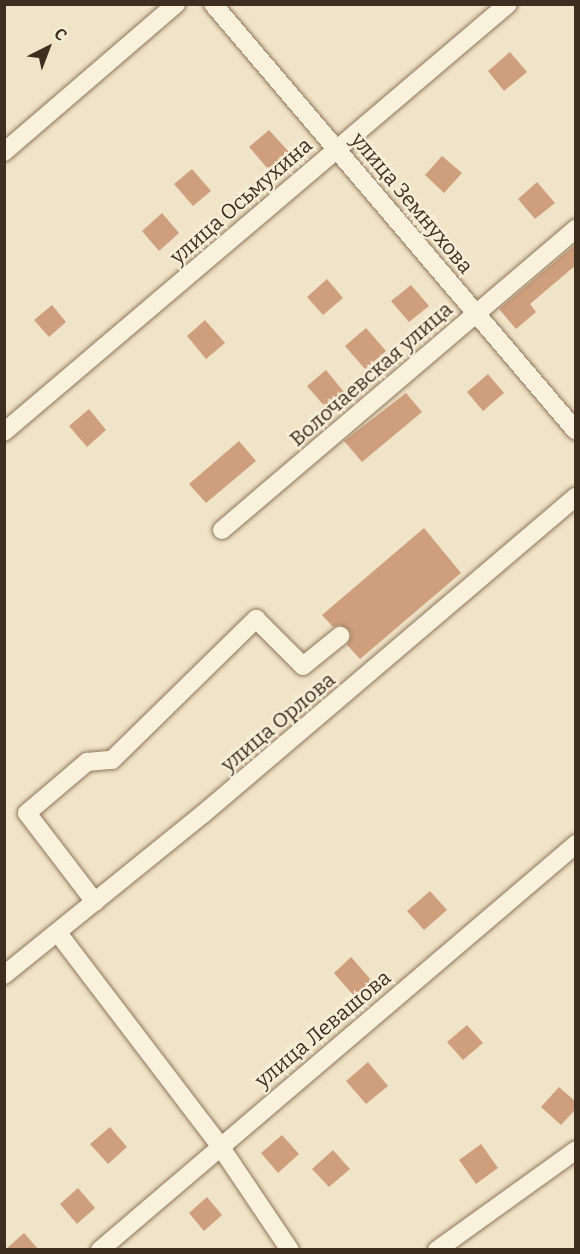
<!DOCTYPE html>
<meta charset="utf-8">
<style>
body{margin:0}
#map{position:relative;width:580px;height:1254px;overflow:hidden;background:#f0e4c8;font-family:Bitter,serif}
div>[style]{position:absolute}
.building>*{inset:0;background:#cf9f7d}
.roads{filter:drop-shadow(0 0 2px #8d765c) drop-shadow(0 0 2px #8d765c)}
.minor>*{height:18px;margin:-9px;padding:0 9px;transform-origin:9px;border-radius:9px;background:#faf1dc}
span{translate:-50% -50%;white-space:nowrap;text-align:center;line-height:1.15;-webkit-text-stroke:4.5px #f7eed8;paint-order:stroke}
.street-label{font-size:21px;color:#3d2e20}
.frame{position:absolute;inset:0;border:6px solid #3d2e20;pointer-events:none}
.north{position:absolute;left:18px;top:18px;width:60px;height:60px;-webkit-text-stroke:4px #f7eed8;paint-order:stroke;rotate:42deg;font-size:16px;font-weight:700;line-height:24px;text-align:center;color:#3d2e20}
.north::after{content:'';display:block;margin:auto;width:21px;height:27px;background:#3d2e20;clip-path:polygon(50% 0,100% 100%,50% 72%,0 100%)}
</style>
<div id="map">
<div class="building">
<i style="clip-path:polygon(510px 52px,527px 72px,504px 91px,488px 71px)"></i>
<i style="clip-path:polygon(269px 130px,289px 152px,268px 169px,249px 147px)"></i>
<i style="clip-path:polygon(442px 156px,462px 173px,444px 193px,425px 175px)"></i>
<i style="clip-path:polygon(192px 169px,211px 191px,193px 206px,174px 184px)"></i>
<i style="clip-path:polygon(537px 182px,555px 203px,535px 219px,518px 199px)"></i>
<i style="clip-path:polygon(162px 213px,179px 233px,159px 251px,142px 231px)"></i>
<i style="clip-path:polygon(576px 244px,576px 265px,530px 304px,536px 312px,516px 329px,499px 309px)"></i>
<i style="clip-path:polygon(327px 279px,343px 298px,323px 315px,307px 297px)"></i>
<i style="clip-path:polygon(411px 285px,429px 306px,409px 322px,391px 301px)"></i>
<i style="clip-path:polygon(52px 305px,66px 322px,49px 337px,34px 320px)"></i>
<i style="clip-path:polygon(205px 320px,225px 343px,206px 359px,187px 336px)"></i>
<i style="clip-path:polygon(366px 328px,386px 351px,365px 369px,345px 346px)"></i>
<i style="clip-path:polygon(326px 370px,344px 392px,326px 408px,307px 386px)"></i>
<i style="clip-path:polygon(488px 374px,504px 393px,483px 411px,467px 392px)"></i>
<i style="clip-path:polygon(406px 393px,422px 412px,362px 462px,344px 441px)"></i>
<i style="clip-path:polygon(89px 409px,106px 430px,87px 447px,69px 426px)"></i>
<i style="clip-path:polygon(239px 441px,256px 461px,206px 503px,189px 484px)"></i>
<i style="clip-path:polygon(424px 528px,461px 573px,360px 659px,347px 645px,351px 635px,348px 629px,339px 625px,333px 627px,322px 615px)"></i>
<i style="clip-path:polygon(430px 891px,447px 910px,424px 930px,407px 911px)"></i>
<i style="clip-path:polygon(351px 957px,372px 981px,354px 996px,334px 973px)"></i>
<i style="clip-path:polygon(467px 1025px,483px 1043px,463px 1060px,447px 1042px)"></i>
<i style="clip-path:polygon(368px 1062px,388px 1086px,366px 1104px,346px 1081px)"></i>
<i style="clip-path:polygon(559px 1087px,576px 1102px,576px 1109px,561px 1125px,541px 1107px)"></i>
<i style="clip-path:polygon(110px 1127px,127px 1147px,108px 1164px,90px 1144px)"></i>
<i style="clip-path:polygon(282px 1135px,299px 1154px,278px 1173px,261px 1153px)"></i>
<i style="clip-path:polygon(481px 1144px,498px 1168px,476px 1184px,459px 1160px)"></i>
<i style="clip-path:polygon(333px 1150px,350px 1169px,329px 1187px,312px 1169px)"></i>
<i style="clip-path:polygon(78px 1188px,95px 1208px,77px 1224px,60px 1204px)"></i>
<i style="clip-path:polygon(207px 1197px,222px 1215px,204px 1231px,189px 1213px)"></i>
<i style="clip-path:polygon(24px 1233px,39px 1250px,5px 1250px)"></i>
</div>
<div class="roads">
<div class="minor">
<i style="left:213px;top:4px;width:560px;rotate:49.63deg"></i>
<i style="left:4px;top:152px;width:227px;rotate:-40.7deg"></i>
<i style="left:4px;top:432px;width:661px;rotate:-40.34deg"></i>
<i style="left:222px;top:530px;width:465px;rotate:-40.4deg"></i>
<i style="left:95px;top:902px;width:112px;rotate:-127.4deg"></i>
<i style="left:27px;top:813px;width:79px;rotate:-40.4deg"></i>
<i style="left:87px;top:762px;width:25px;rotate:-5deg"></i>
<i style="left:112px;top:760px;width:202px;rotate:-44.4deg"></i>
<i style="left:256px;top:619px;width:66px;rotate:45deg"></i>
<i style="left:303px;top:666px;width:48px;rotate:-39deg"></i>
<i style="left:58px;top:933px;width:268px;rotate:52.7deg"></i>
<i style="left:220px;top:1146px;width:125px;rotate:56.1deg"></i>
<i style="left:4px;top:975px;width:256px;rotate:-39deg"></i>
<i style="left:203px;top:814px;width:490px;rotate:-40.4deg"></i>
<i style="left:100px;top:1250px;width:626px;rotate:-40.46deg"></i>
<i style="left:437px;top:1250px;width:171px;rotate:-35.7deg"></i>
</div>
</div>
<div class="street-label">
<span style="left:241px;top:201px;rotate:-41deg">улица Осьмухина</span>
<span style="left:412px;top:203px;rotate:50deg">улица Земнухова</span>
<span style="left:371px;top:374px;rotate:-41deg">Волочаевская улица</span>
<span style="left:278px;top:722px;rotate:-40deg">улица Орлова</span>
<span style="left:323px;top:1029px;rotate:-40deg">улица Левашова</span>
</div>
<div class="frame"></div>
<div class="north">С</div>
</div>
